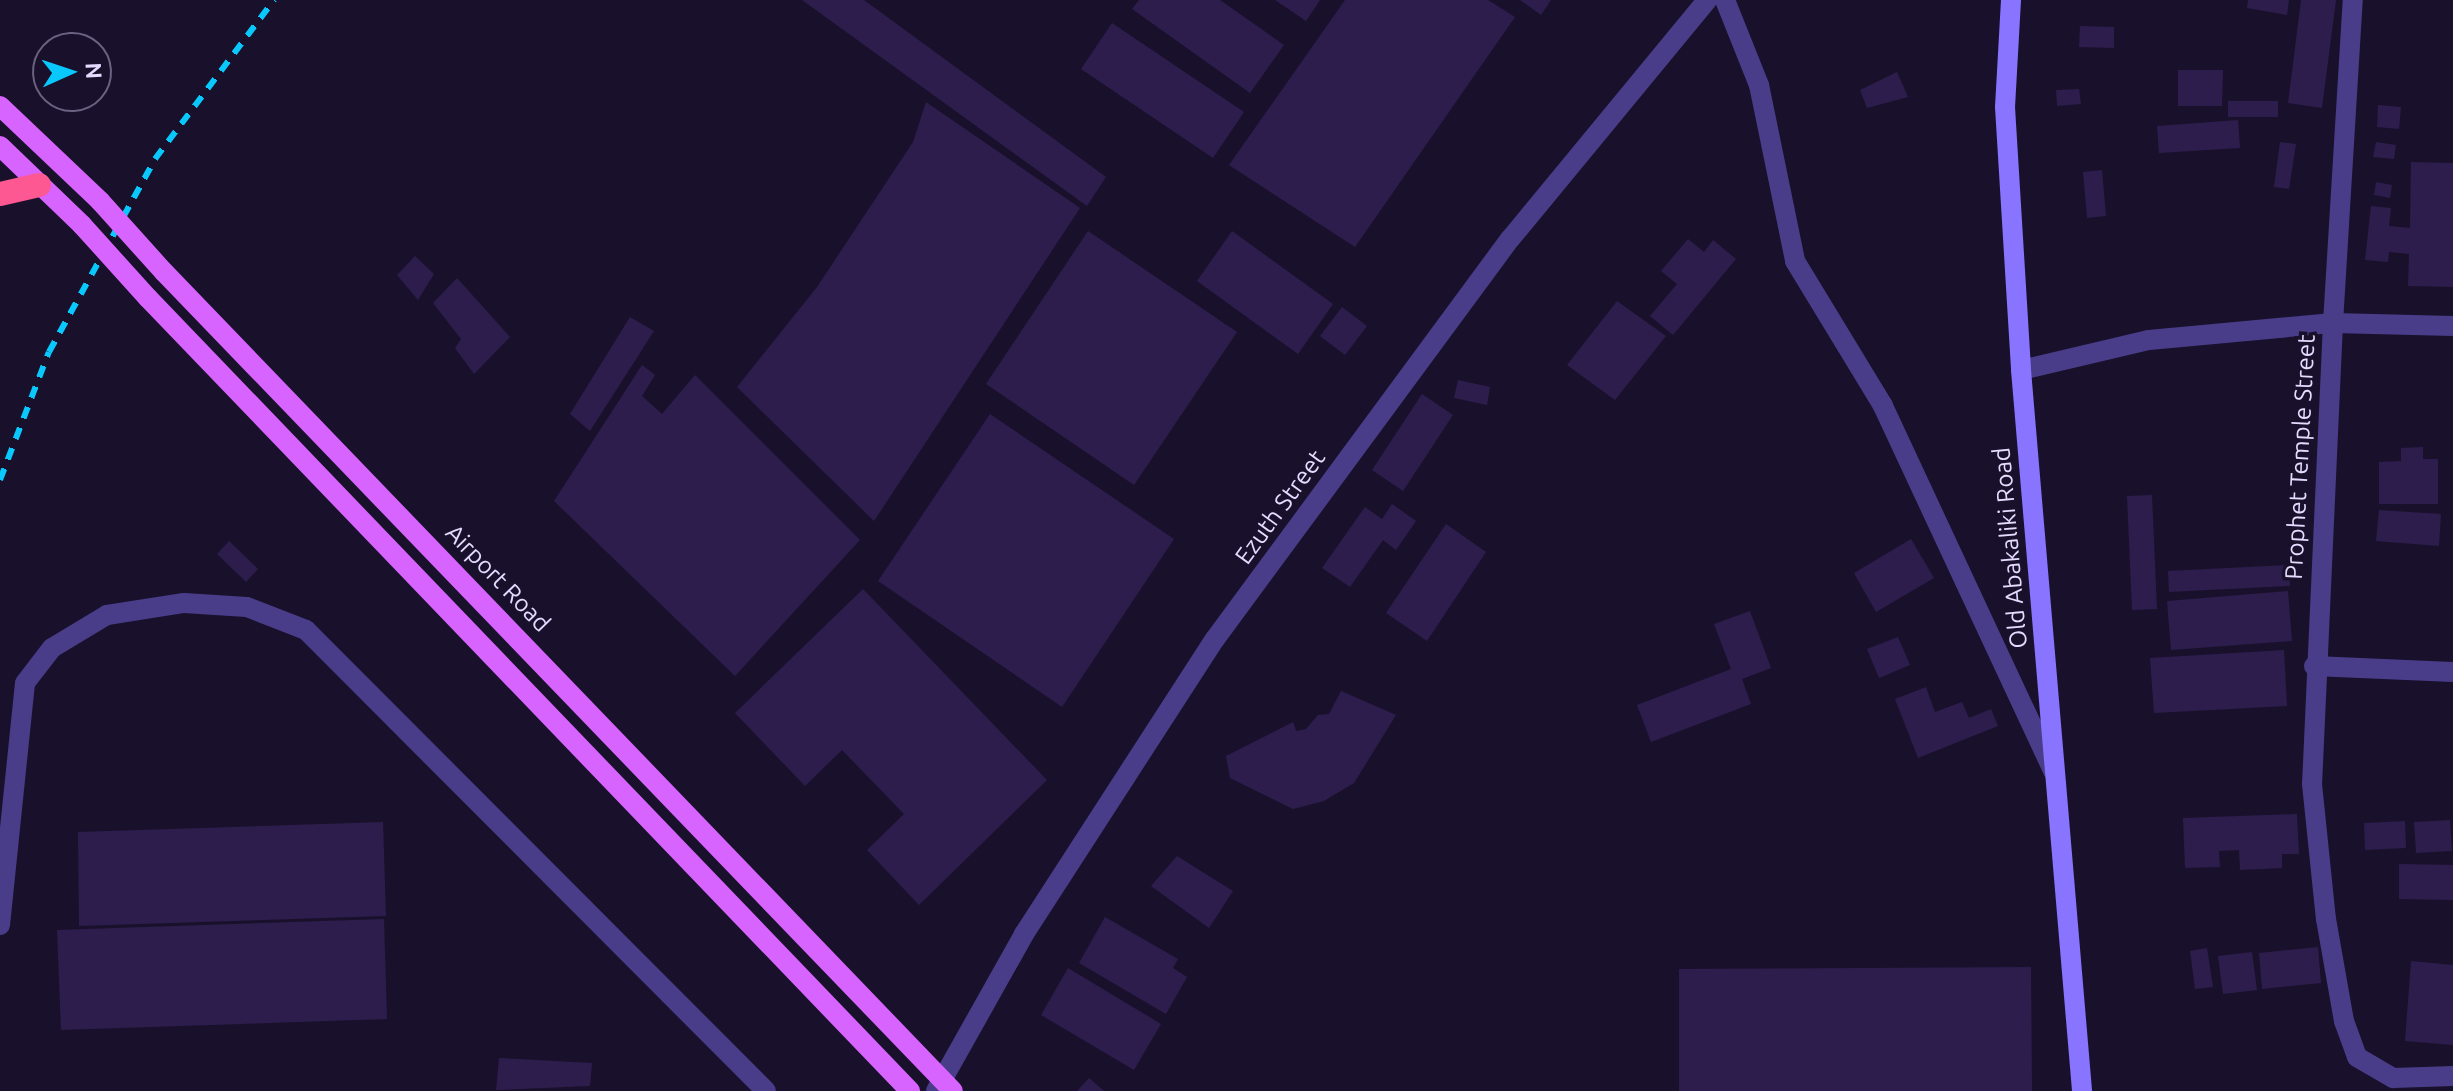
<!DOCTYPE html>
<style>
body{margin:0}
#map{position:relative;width:2453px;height:1091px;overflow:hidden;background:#19112b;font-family:Ubuntu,sans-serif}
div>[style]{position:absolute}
.building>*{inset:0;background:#2d1d4c}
.street>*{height:20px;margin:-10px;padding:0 10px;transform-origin:10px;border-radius:10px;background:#493d8a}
.secondary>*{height:20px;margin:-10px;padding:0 10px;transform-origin:10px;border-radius:10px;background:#8874fe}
.primary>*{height:20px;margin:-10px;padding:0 10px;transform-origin:10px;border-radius:10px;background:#d764fe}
.highway>*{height:24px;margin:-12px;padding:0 12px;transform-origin:12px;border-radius:12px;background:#fe5893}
.rail>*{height:6px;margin-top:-3px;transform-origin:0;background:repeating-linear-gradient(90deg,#09c8fd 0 12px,transparent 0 22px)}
.primary-bridge>*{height:20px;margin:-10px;padding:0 10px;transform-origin:10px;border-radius:10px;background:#d764fe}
span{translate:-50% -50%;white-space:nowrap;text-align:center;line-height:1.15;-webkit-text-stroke:7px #19112b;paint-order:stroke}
.street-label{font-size:24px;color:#e4dcff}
.north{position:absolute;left:32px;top:32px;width:80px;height:80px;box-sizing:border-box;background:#19112b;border:2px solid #6a6280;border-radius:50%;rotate:87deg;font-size:22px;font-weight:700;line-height:32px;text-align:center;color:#e4dcff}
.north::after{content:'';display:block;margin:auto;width:28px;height:36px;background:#09c8fd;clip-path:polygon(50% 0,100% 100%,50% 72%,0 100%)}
</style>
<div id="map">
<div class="building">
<i style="clip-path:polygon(802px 0,864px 0,1106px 177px,1087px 206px)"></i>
<i style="clip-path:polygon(1139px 0,1220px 0,1284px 45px,1250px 93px,1132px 9px)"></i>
<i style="clip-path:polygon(1275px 0,1320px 0,1306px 21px)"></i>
<i style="clip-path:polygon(1345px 0,1488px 0,1515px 17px,1355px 247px,1229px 165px)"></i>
<i style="clip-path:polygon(1520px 0,1551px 0,1541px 15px)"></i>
<i style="clip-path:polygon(2248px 0,2289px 0,2287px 15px,2247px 8px)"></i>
<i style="clip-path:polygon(2301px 0,2336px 0,2322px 108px,2288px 103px)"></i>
<i style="clip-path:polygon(1112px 23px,1244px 112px,1213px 158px,1081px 69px)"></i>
<i style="clip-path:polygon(2080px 26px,2114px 27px,2114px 48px,2079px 47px)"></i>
<i style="clip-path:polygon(2178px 70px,2223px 70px,2222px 106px,2178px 106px)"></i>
<i style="clip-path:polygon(1897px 72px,1908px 97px,1867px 108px,1860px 90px)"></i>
<i style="clip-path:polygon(2079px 89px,2081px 104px,2057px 106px,2056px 90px)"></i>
<i style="clip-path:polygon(2228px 101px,2278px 101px,2278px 117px,2228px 117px)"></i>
<i style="clip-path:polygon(926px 102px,1080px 208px,874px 521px,737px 387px,817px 287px,913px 142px)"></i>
<i style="clip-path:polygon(2378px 105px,2401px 107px,2399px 129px,2377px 127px)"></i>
<i style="clip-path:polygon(2238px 120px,2240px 148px,2159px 153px,2157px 126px)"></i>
<i style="clip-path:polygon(2280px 142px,2296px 144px,2289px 189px,2274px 187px)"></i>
<i style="clip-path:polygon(2376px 142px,2396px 145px,2394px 159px,2373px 157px)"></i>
<i style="clip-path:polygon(2411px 162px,2453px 163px,2453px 287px,2408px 286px,2409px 254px,2389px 252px,2388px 262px,2365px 260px,2371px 206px,2391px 208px,2389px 226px,2410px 228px)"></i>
<i style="clip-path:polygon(2102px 170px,2106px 216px,2087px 218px,2083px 172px)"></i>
<i style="clip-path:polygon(2376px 182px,2392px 185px,2390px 198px,2374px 195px)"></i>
<i style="clip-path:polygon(1088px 231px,1237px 332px,1134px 485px,986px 384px)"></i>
<i style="clip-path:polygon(1232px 231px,1333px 304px,1298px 354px,1197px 281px)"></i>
<i style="clip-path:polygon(1688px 239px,1704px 252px,1713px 240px,1736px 259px,1673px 335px,1650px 316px,1677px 284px,1661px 271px)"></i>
<i style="clip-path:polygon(415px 256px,434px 274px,418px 300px,397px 275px)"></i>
<i style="clip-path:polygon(457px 278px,510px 337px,474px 374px,455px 348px,461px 339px,433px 303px)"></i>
<i style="clip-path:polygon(1617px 301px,1666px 336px,1615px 400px,1567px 365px)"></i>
<i style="clip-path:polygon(1342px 307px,1367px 326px,1345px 355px,1320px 336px)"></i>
<i style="clip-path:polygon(630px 317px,654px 331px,590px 431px,570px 414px)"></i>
<i style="clip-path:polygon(642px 365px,655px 375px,642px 396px,662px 414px,695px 375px,860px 540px,735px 676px,554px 501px)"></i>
<i style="clip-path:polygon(1458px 380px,1490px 387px,1487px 405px,1454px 398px)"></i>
<i style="clip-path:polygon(1422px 394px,1453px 415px,1403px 491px,1372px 470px)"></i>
<i style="clip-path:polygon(990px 414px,1174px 539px,1062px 707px,878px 581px)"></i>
<i style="clip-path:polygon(2423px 447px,2423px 459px,2438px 459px,2438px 504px,2379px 504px,2379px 462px,2401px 461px,2401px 448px)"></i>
<i style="clip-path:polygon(2152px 495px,2157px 609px,2132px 610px,2127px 496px)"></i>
<i style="clip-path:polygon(1392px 504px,1416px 521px,1396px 550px,1383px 540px,1350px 587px,1322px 568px,1365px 507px,1382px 519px)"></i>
<i style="clip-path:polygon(2379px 510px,2441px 514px,2439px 546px,2376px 541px)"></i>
<i style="clip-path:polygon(1446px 524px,1486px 552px,1427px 641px,1386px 613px)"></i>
<i style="clip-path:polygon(1911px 539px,1934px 578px,1876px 612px,1854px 573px)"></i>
<i style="clip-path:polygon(229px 541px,258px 569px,246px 582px,217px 554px)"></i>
<i style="clip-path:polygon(2289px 565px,2290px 586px,2169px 592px,2168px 571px)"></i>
<i style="clip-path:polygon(863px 589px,1047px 780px,919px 905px,867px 850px,904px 814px,842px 750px,805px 786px,735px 713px)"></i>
<i style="clip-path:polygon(2288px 591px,2292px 641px,2171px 650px,2167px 601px)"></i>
<i style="clip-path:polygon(1750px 611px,1771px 668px,1742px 679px,1751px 704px,1651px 742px,1637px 705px,1731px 669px,1714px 624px)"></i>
<i style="clip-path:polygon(1898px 637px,1910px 665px,1879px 678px,1867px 649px)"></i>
<i style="clip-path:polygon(2284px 650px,2287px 706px,2154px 713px,2150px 658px)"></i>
<i style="clip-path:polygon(1926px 687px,1935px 712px,1962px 702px,1969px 718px,1991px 709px,1998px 726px,1918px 758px,1895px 699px)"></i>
<i style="clip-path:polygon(1341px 691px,1396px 715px,1354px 783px,1324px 801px,1293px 809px,1230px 778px,1226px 756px,1293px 722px,1296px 731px,1306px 729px,1318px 715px,1329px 714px)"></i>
<i style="clip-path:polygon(2297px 814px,2299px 854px,2282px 854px,2282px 868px,2240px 870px,2239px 850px,2219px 851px,2220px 867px,2185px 868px,2183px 818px)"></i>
<i style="clip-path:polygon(2450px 820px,2452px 851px,2416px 853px,2414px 822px)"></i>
<i style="clip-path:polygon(2405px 821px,2406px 848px,2365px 850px,2364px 823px)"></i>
<i style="clip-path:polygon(383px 822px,386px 916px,79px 926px,78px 832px)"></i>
<i style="clip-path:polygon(1177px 856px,1233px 891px,1209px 928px,1151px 886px)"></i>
<i style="clip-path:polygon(2399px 864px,2453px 865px,2453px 900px,2399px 899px)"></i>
<i style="clip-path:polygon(1105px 917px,1178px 959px,1173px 968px,1187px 977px,1166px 1014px,1079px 963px)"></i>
<i style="clip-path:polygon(384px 919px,387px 1019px,61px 1030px,57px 930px)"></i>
<i style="clip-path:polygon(2318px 947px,2321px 983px,2262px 989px,2259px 953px)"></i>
<i style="clip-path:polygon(2207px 948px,2213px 987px,2195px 989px,2190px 951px)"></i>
<i style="clip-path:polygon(2252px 952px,2257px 990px,2223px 994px,2218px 956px)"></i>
<i style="clip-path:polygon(2411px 961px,2453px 965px,2453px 1045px,2405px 1041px)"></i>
<i style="clip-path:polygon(2031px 967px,2032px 1091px,1679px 1091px,1679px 969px)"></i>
<i style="clip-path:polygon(1068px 968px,1161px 1024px,1134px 1070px,1041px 1015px)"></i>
<i style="clip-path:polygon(499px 1058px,592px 1063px,590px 1086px,496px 1090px)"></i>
<i style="clip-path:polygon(1089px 1078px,1104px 1091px,1077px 1091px)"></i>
</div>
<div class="street">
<i style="left:1725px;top:0;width:92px;rotate:68.2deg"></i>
<i style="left:1759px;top:85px;width:180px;rotate:78.4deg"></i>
<i style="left:1795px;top:261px;width:170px;rotate:58.7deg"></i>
<i style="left:1883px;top:406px;width:403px;rotate:65deg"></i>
<i style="left:2453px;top:326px;width:120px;rotate:-178.6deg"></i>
<i style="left:2333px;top:323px;width:461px;rotate:92.6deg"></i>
<i style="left:2312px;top:784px;width:136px;rotate:84.1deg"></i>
<i style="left:2326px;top:919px;width:104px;rotate:80deg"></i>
<i style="left:2344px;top:1021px;width:38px;rotate:70deg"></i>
<i style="left:2357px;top:1057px;width:42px;rotate:30.3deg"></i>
<i style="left:2393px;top:1078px;width:60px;rotate:-1.9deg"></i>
<i style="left:2021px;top:370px;width:131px;rotate:-13.2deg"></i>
<i style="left:2149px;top:340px;width:185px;rotate:-5.3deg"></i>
<i style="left:2333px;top:323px;width:324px;rotate:-86.5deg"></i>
<i style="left:2314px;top:666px;width:139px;rotate:2.5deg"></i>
<i style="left:0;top:925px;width:243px;rotate:-84.1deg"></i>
<i style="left:25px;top:683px;width:44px;rotate:-52.4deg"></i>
<i style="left:52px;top:648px;width:64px;rotate:-31deg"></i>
<i style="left:107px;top:615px;width:78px;rotate:-8.9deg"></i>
<i style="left:184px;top:603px;width:63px;rotate:3.6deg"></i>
<i style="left:247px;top:607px;width:63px;rotate:21.3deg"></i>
<i style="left:306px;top:630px;width:651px;rotate:45.06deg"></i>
<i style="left:936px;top:1091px;width:180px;rotate:-60.7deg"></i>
<i style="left:1024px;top:934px;width:351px;rotate:-57.1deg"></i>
<i style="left:1215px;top:639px;width:498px;rotate:-53.6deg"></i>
<i style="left:1511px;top:238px;width:308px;rotate:-50.5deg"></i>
</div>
<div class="secondary">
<i style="left:2011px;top:0;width:107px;rotate:93.2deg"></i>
<i style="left:2005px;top:107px;width:263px;rotate:86.5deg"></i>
<i style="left:2021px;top:370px;width:724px;rotate:85.16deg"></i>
</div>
<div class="primary">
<i style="left:0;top:106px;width:138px;rotate:43.5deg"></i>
<i style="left:0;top:146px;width:114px;rotate:43.9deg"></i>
<i style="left:164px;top:272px;width:1137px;rotate:46.07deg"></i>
<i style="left:148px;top:298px;width:1100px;rotate:46.14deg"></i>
</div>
<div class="highway">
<i style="left:0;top:194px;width:40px;rotate:-13deg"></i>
</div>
<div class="rail">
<i style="left:0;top:480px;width:137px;rotate:-69.1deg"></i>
<i style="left:49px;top:352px;width:220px;rotate:-61.2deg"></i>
<i style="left:155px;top:159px;width:199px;rotate:-53.2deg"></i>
</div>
<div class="primary-bridge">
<i style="left:100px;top:201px;width:96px;rotate:48deg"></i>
<i style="left:82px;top:225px;width:98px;rotate:47.9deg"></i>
</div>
<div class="street-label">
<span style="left:2300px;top:457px;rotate:-87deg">Prophet Temple Street</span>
<span style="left:1280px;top:507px;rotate:-54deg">Ezuth Street</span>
<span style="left:2010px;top:548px;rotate:-95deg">Old Abakaliki Road</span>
<span style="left:498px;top:578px;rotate:46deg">Airport Road</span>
</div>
<div class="north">N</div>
</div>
